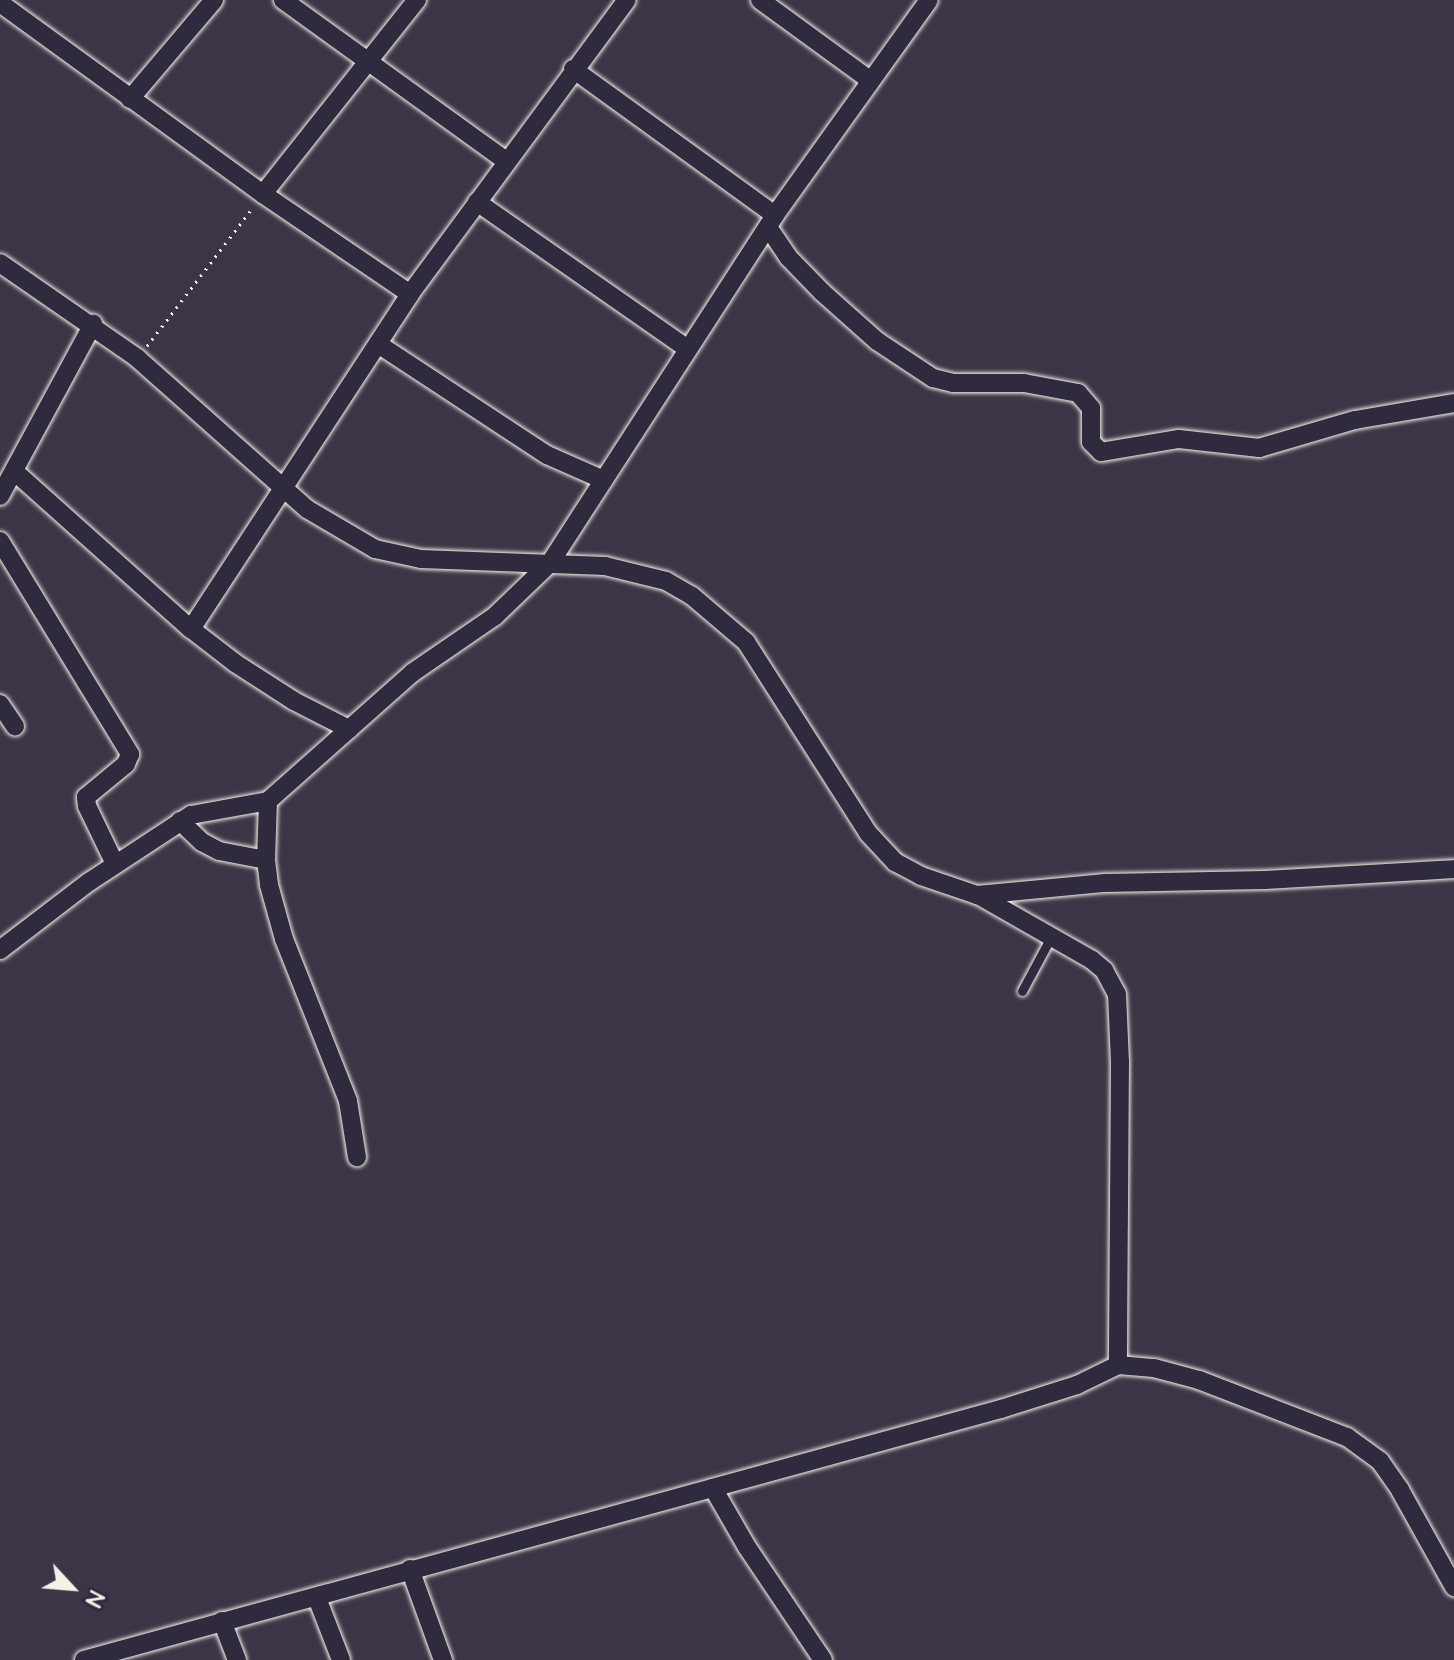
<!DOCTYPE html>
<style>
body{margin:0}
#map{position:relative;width:1454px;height:1660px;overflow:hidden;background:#3d3445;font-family:"Architects Daughter",sans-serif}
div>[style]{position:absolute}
.path>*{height:3px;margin-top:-1.5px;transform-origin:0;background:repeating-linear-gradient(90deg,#f4f1e8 0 2px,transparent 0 8px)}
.roads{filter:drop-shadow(0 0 2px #f4f1e8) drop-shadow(0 0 2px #f4f1e8)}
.lane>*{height:9px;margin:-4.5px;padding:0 4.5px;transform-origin:4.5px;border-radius:4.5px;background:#2f2a3d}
.street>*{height:18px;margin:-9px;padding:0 9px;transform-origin:9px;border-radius:9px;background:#2f2a3d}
span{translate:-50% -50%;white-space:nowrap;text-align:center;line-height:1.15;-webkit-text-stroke:6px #2f2a3d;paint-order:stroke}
.north{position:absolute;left:32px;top:1548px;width:80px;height:80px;-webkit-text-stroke:6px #2f2a3d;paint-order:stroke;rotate:116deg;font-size:22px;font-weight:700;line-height:32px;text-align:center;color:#f4f1e8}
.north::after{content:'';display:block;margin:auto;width:28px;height:36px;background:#f4f1e8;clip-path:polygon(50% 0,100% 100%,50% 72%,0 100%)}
</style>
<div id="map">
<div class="path">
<i style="left:147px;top:346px;width:176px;rotate:-52.6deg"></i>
</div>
<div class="roads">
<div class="lane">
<i style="left:1022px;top:991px;width:64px;rotate:-61.8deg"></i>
</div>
<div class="street">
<i style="left:283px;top:0;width:274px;rotate:35.8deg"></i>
<i style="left:760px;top:0;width:137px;rotate:36.1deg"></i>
<i style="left:0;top:3px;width:325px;rotate:36deg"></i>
<i style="left:263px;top:194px;width:178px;rotate:34.2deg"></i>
<i style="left:573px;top:69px;width:249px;rotate:35.9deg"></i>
<i style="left:130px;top:99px;width:130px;rotate:-49.7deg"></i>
<i style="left:263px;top:194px;width:248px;rotate:-51.6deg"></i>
<i style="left:477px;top:202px;width:257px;rotate:34.9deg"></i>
<i style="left:768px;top:227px;width:36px;rotate:56deg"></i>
<i style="left:788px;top:257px;width:49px;rotate:45.8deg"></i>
<i style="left:822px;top:292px;width:74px;rotate:41.7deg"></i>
<i style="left:877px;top:341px;width:67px;rotate:33.5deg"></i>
<i style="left:933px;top:378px;width:21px;rotate:14deg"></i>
<i style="left:953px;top:383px;width:71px"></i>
<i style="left:1024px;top:383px;width:55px;rotate:10.5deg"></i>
<i style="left:1078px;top:393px;width:20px;rotate:49deg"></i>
<i style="left:1091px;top:408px;width:34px;rotate:90deg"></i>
<i style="left:1091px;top:442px;width:14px;rotate:45deg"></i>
<i style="left:1101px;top:452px;width:79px;rotate:-9.5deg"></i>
<i style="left:1179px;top:439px;width:81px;rotate:6.4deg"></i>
<i style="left:1259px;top:448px;width:100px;rotate:-16.3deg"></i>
<i style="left:1355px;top:420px;width:100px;rotate:-9.7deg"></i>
<i style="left:0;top:263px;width:167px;rotate:34.7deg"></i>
<i style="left:137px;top:358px;width:227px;rotate:41.6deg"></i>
<i style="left:307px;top:509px;width:79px;rotate:30.5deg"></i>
<i style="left:375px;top:549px;width:47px;rotate:12.3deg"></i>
<i style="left:421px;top:559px;width:184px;rotate:2.2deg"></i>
<i style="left:605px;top:566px;width:63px;rotate:13.8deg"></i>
<i style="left:666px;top:581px;width:30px;rotate:30deg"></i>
<i style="left:692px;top:596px;width:71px;rotate:40.4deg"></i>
<i style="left:746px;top:642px;width:227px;rotate:57.4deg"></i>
<i style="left:868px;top:833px;width:40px;rotate:47deg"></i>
<i style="left:895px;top:862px;width:30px;rotate:28deg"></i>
<i style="left:921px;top:876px;width:59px;rotate:18.7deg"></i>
<i style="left:977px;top:895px;width:129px;rotate:-5.4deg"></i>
<i style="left:1105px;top:883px;width:160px;rotate:-1.1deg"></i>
<i style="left:1265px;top:880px;width:189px;rotate:-3.3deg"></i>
<i style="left:378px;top:344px;width:202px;rotate:33.3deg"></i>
<i style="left:547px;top:455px;width:62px;rotate:23.7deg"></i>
<i style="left:14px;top:471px;width:237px;rotate:41.8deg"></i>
<i style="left:191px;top:629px;width:56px;rotate:37.7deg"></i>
<i style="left:235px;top:663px;width:70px;rotate:32.8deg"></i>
<i style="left:294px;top:701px;width:62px;rotate:27deg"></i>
<i style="left:0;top:496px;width:196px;rotate:-61.6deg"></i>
<i style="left:0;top:541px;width:250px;rotate:58.6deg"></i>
<i style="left:130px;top:754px;width:11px;rotate:112deg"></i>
<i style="left:126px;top:764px;width:52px;rotate:140.5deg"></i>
<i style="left:86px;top:797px;width:9px;rotate:84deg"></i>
<i style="left:87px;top:806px;width:64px;rotate:64.2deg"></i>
<i style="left:191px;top:629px;width:400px;rotate:-56.8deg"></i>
<i style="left:410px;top:294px;width:365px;rotate:-53.6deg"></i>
<i style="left:0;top:704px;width:27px;rotate:56deg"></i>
<i style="left:268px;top:801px;width:59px;rotate:91.9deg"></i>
<i style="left:266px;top:860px;width:25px;rotate:83deg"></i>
<i style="left:269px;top:885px;width:56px;rotate:74.5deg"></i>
<i style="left:284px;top:939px;width:174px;rotate:68.4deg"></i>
<i style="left:348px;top:1101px;width:57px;rotate:80.9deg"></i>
<i style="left:180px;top:821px;width:30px;rotate:44deg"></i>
<i style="left:202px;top:842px;width:19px;rotate:28deg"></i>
<i style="left:219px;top:851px;width:48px;rotate:10.8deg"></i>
<i style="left:978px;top:895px;width:131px;rotate:29.7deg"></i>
<i style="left:1092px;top:960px;width:16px;rotate:40deg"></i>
<i style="left:1104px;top:970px;width:27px;rotate:62deg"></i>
<i style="left:1117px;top:994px;width:68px;rotate:87.5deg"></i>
<i style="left:1120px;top:1062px;width:303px;rotate:90.4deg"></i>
<i style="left:0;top:950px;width:112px;rotate:-37.4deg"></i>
<i style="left:89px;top:882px;width:122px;rotate:-33.3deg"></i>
<i style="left:191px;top:815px;width:78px;rotate:-10.3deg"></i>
<i style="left:268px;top:801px;width:193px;rotate:-41.6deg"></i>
<i style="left:412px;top:673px;width:101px;rotate:-34.5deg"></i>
<i style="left:495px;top:616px;width:76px;rotate:-43.9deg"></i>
<i style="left:550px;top:563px;width:414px;rotate:-57.1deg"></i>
<i style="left:775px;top:215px;width:264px;rotate:-54.4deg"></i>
<i style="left:713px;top:1488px;width:68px;rotate:60deg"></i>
<i style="left:747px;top:1547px;width:136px;rotate:56.1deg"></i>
<i style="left:410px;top:1569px;width:97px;rotate:70.1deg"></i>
<i style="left:317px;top:1598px;width:66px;rotate:68.8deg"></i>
<i style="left:222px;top:1621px;width:42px;rotate:69deg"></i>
<i style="left:84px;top:1660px;width:951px;rotate:-15.31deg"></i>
<i style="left:1001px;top:1409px;width:80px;rotate:-17.5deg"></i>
<i style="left:1077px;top:1385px;width:46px;rotate:-26deg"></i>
<i style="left:1118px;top:1365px;width:36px;rotate:5deg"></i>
<i style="left:1154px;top:1368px;width:47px;rotate:14.9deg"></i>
<i style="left:1199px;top:1380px;width:159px;rotate:21.1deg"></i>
<i style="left:1347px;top:1437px;width:41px;rotate:36deg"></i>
<i style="left:1380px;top:1461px;width:35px;rotate:55deg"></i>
<i style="left:1400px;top:1490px;width:111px;rotate:60.9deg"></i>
</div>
</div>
<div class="north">N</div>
</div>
